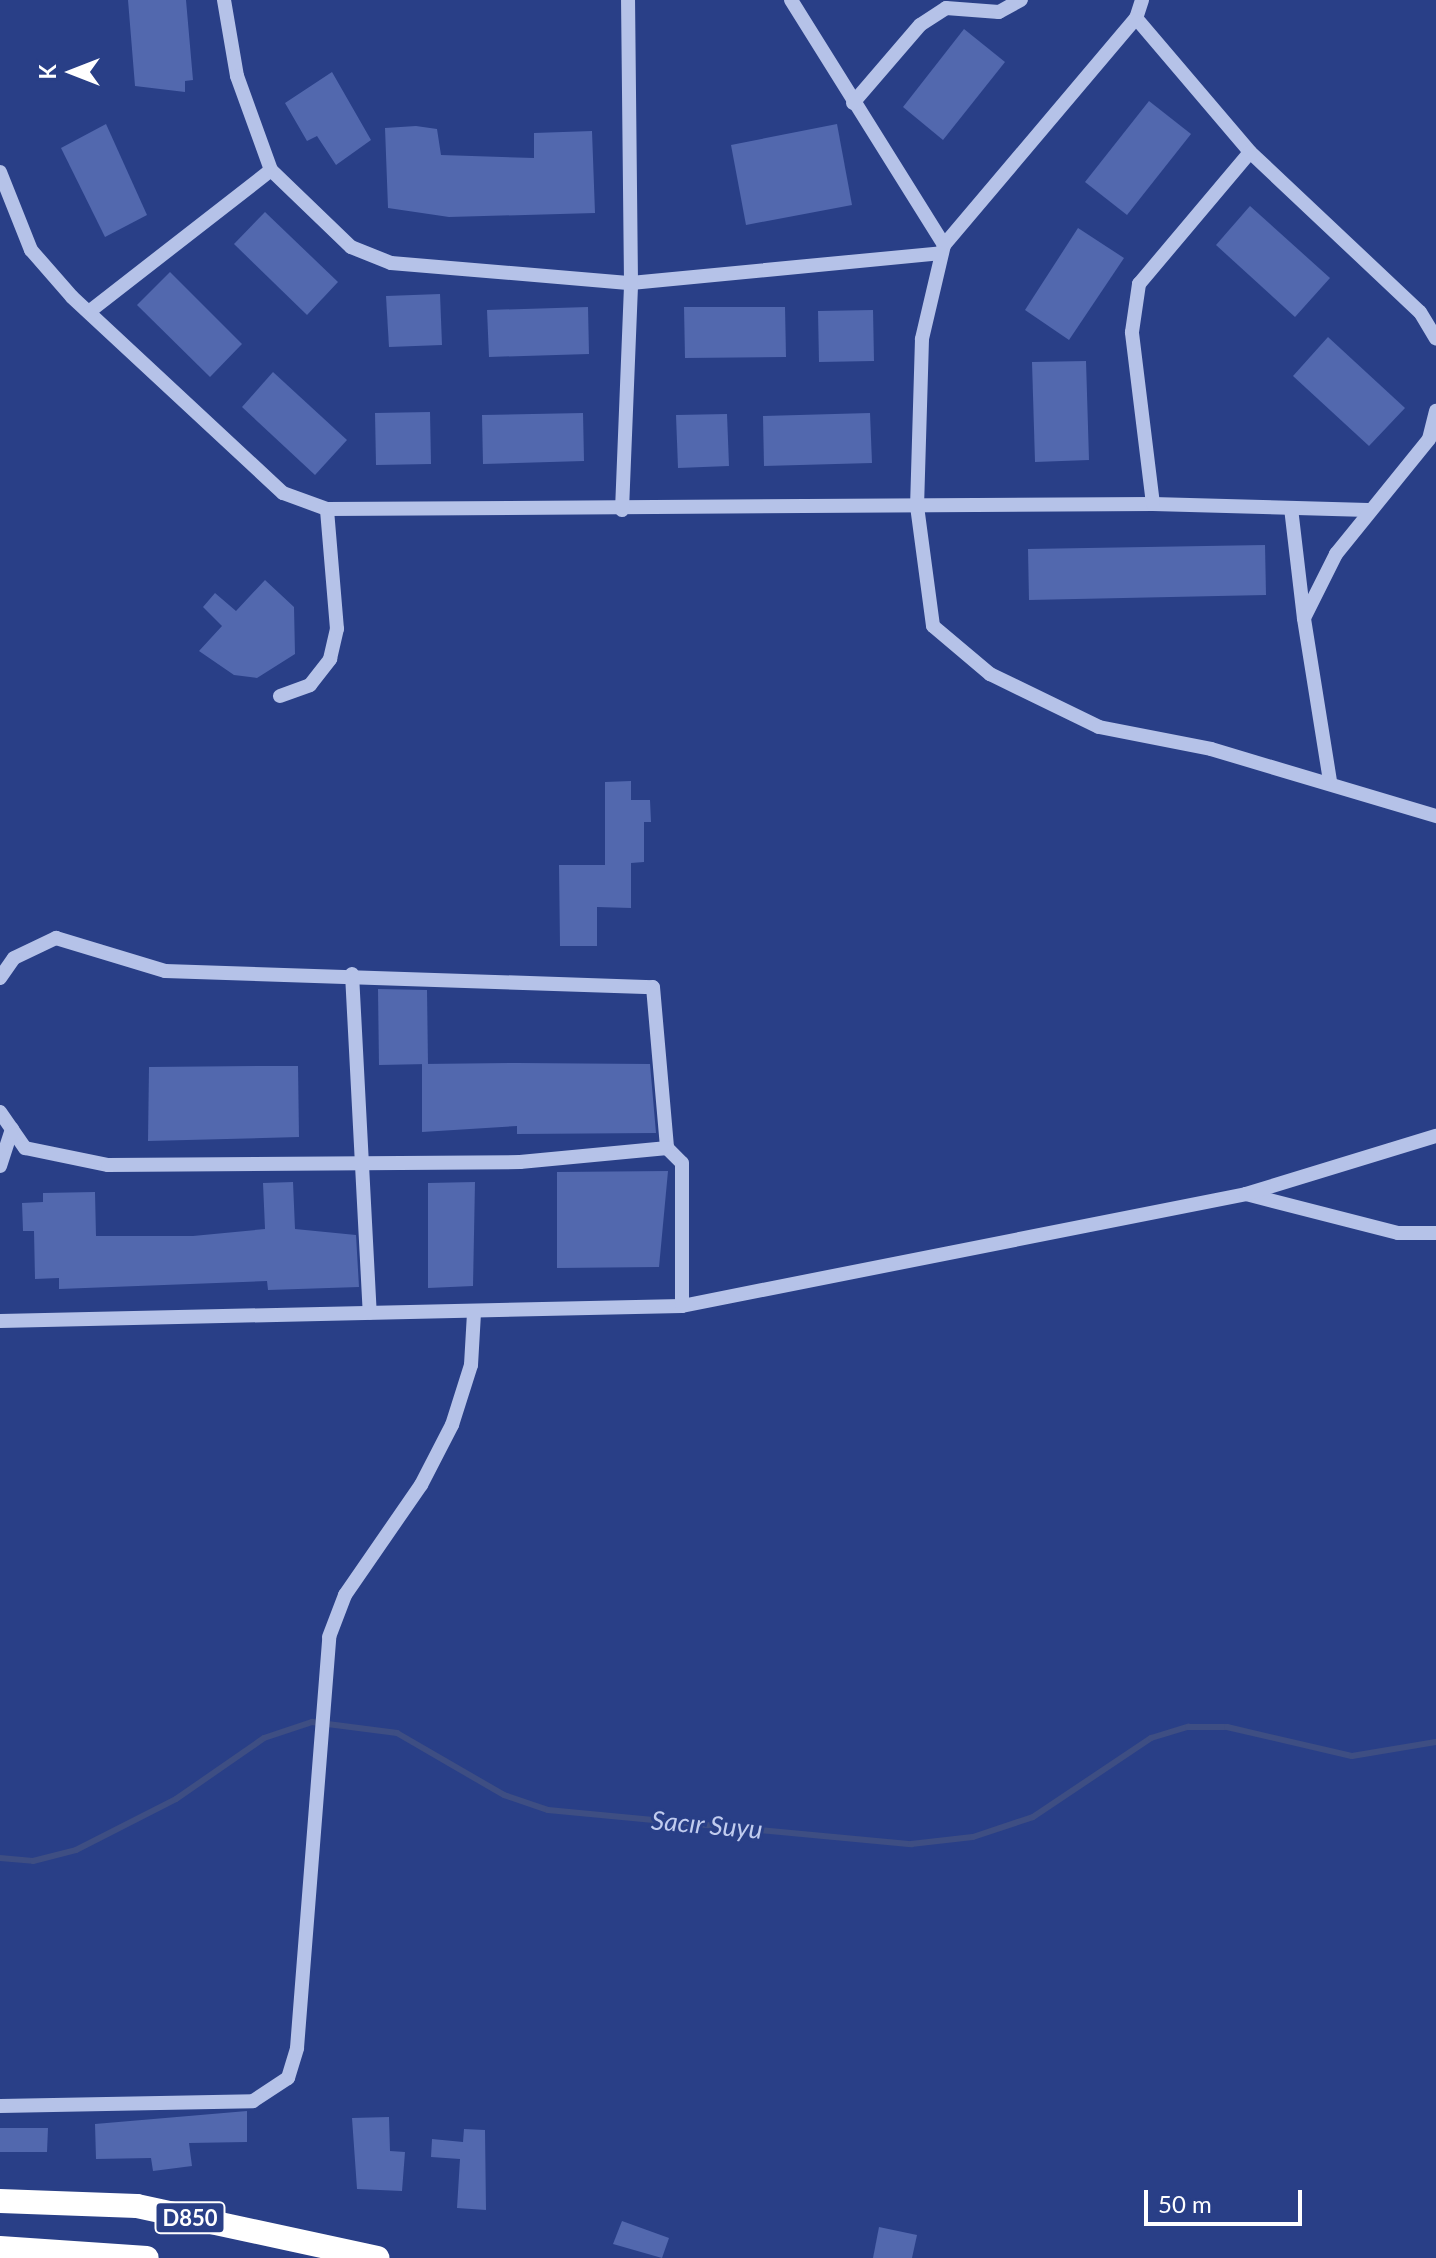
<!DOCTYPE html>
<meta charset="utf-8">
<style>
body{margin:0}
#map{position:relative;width:1436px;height:2258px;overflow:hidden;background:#293f87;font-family:Lato,sans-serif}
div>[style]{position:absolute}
.stream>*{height:6px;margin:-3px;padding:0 3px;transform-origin:3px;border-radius:3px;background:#3e4e83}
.building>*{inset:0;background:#5268ae}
.minor>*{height:14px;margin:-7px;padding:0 7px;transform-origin:7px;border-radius:7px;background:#b5c2e8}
.highway>*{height:24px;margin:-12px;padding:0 12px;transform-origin:12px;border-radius:12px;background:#fff}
span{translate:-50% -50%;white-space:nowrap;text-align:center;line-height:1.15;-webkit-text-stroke:6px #293f87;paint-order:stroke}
.shield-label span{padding:2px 6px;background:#293f87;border:2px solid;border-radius:6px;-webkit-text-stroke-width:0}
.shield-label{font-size:22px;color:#fff;font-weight:700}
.water-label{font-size:26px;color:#c1ccef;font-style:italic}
.north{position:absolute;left:32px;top:32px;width:80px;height:80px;-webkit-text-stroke:6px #293f87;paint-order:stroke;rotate:270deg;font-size:22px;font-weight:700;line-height:32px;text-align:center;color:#fff}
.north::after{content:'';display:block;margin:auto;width:28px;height:36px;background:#fff;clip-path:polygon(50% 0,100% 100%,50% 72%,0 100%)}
.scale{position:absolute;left:1144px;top:2190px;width:158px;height:36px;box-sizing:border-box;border:4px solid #fff;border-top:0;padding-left:10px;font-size:24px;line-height:28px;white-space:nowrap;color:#fff;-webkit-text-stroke:6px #293f87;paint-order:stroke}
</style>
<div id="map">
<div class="stream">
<i style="left:0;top:1858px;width:33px;rotate:5deg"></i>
<i style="left:33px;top:1861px;width:44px;rotate:-14.3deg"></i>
<i style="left:76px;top:1850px;width:112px;rotate:-27deg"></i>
<i style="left:176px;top:1799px;width:107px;rotate:-34.7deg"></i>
<i style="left:264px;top:1738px;width:51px;rotate:-18.4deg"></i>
<i style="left:312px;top:1722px;width:86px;rotate:7.4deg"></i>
<i style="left:397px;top:1733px;width:124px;rotate:30.1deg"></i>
<i style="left:504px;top:1795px;width:46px;rotate:18.8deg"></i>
<i style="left:548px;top:1810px;width:365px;rotate:5.4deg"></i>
<i style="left:911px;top:1844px;width:62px;rotate:-6.4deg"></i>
<i style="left:973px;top:1837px;width:63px;rotate:-18.4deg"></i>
<i style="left:1033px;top:1817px;width:142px;rotate:-33.8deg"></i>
<i style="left:1151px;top:1738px;width:39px;rotate:-17deg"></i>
<i style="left:1188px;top:1727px;width:39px"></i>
<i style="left:1227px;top:1727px;width:128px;rotate:13.1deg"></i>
<i style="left:1352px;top:1756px;width:85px;rotate:-9.5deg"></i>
</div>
<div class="building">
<i style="clip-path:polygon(128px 0,186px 0,193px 80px,185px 81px,185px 92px,135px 86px)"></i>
<i style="clip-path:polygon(964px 29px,1005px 62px,943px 140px,903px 107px)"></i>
<i style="clip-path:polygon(332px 72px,371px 140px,336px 165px,317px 136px,307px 141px,285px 103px)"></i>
<i style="clip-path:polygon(1149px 101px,1191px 134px,1127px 215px,1085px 182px)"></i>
<i style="clip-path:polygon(106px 124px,147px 215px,105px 237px,61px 148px)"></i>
<i style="clip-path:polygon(837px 124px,852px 205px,746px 225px,731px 145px)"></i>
<i style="clip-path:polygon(416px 126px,437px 129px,441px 155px,534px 158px,534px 133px,592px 131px,595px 213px,449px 217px,388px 208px,385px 128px)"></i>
<i style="clip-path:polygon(1250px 206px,1330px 278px,1295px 317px,1216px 245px)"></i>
<i style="clip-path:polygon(265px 212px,338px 282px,307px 315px,234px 244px)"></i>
<i style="clip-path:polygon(1078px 228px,1124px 258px,1069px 340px,1025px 310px)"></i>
<i style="clip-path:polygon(170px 272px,242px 344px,210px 377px,137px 305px)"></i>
<i style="clip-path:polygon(440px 294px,442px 345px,389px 347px,386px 296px)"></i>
<i style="clip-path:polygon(588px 307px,589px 354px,489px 357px,487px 310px)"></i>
<i style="clip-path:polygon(684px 307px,785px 307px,786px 357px,685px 358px)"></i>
<i style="clip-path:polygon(873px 310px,874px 361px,819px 362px,818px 311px)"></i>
<i style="clip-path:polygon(1328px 337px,1405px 408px,1369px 446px,1293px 376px)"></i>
<i style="clip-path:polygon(1086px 361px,1089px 460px,1035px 462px,1032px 362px)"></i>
<i style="clip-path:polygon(273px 372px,347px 440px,315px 475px,242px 407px)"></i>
<i style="clip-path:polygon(430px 412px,431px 464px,376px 465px,375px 413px)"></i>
<i style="clip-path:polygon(583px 413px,584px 461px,483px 464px,482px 415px)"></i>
<i style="clip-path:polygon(870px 413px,872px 463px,764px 466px,763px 416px)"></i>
<i style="clip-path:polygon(727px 414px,729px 466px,678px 468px,676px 415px)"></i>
<i style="clip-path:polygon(1265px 545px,1266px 595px,1029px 600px,1028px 549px)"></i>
<i style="clip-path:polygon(265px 580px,294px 607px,295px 654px,257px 678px,234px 675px,199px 651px,222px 626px,203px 607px,215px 593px,236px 611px)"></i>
<i style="clip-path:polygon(631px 781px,631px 800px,650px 800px,651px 822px,644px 822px,644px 862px,631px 863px,631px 908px,597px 907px,597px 946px,560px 946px,559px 865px,605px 865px,605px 782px)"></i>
<i style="clip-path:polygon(378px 989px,427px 990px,428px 1064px,379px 1065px)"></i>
<i style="clip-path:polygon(517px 1063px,650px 1064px,656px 1133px,517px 1134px,517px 1126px,422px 1132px,422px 1064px)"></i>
<i style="clip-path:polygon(257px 1066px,298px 1066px,299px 1137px,148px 1141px,149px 1067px)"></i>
<i style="clip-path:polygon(668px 1171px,659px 1267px,557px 1268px,557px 1172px)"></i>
<i style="clip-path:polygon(293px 1182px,295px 1229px,356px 1235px,359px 1287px,268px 1290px,267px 1281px,59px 1289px,59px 1278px,35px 1279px,34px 1231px,23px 1231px,22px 1203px,43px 1202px,43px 1193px,95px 1192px,96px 1236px,193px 1236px,265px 1229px,263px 1183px)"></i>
<i style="clip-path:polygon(475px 1182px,473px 1286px,428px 1288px,428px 1183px)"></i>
<i style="clip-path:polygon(247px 2111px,247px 2142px,189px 2143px,192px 2166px,153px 2171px,151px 2158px,96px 2159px,95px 2124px)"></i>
<i style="clip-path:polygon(389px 2117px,390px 2151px,405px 2152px,402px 2191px,357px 2189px,352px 2118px)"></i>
<i style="clip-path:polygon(0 2128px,48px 2128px,47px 2152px,0 2152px)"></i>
<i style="clip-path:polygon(464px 2129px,485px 2130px,486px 2210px,457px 2208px,460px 2159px,431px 2157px,432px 2139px,463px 2142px)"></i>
<i style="clip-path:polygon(622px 2221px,669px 2238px,662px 2258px,613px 2244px)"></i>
<i style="clip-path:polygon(879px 2227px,917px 2235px,912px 2258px,873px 2258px)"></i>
</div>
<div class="minor">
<i style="left:224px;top:0;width:77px;rotate:80.3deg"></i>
<i style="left:237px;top:76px;width:100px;rotate:70.1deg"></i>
<i style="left:791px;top:0;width:289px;rotate:58deg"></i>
<i style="left:1142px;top:0;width:19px;rotate:108deg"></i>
<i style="left:1136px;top:18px;width:297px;rotate:130.2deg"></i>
<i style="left:944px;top:245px;width:97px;rotate:103.2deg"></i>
<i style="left:922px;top:339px;width:167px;rotate:91.7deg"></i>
<i style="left:917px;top:506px;width:121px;rotate:82.4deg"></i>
<i style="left:933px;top:626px;width:75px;rotate:40.1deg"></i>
<i style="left:990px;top:674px;width:121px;rotate:25.9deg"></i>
<i style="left:1099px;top:727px;width:114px;rotate:11.1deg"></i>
<i style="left:1211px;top:749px;width:235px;rotate:16.6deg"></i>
<i style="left:1136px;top:18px;width:176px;rotate:49.6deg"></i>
<i style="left:1250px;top:152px;width:233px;rotate:43.3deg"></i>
<i style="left:1420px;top:312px;width:31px;rotate:59deg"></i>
<i style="left:853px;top:103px;width:103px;rotate:-49.3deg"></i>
<i style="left:920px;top:25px;width:31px;rotate:-33deg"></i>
<i style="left:946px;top:8px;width:53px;rotate:4.3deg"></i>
<i style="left:999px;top:12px;width:25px;rotate:-29deg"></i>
<i style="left:0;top:172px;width:84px;rotate:68.3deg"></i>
<i style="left:31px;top:250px;width:62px;rotate:48.9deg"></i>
<i style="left:72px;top:297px;width:288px;rotate:42.9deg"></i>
<i style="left:283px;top:493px;width:47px;rotate:20deg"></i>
<i style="left:327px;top:509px;width:826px;rotate:-0.35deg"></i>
<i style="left:1153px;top:504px;width:215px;rotate:1.6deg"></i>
<i style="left:90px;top:311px;width:229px;rotate:-37.9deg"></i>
<i style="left:271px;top:170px;width:111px;rotate:43.9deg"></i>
<i style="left:351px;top:247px;width:43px;rotate:21.8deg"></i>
<i style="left:391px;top:263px;width:241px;rotate:4.8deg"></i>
<i style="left:631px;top:283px;width:312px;rotate:-5.5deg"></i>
<i style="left:1153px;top:504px;width:173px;rotate:-97deg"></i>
<i style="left:1132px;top:332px;width:49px;rotate:-81.7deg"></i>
<i style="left:1139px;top:284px;width:172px;rotate:-49.9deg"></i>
<i style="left:1291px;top:508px;width:111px;rotate:83.3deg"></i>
<i style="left:622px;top:510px;width:227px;rotate:-87.7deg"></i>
<i style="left:631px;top:283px;width:283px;rotate:-90.6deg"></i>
<i style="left:280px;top:696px;width:32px;rotate:-20deg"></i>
<i style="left:310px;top:685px;width:33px;rotate:-52deg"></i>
<i style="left:330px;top:659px;width:31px;rotate:-77deg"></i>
<i style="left:337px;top:629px;width:120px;rotate:-94.8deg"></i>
<i style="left:1330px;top:781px;width:165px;rotate:-99.1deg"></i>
<i style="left:1304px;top:618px;width:72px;rotate:-63.4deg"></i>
<i style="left:1336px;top:554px;width:148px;rotate:-51deg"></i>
<i style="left:1429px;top:439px;width:29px;rotate:-76deg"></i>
<i style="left:352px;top:974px;width:339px;rotate:87deg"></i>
<i style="left:0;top:978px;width:24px;rotate:-55deg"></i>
<i style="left:14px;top:958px;width:47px;rotate:-25.5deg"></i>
<i style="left:56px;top:938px;width:114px;rotate:16.8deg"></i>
<i style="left:165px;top:971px;width:488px;rotate:1.9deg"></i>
<i style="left:653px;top:987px;width:162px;rotate:85deg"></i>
<i style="left:667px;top:1148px;width:21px;rotate:45deg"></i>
<i style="left:682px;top:1163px;width:143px;rotate:90deg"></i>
<i style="left:0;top:1112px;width:44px;rotate:55.2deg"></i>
<i style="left:25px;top:1148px;width:85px;rotate:11.6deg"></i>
<i style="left:108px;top:1165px;width:412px;rotate:-0.4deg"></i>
<i style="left:520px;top:1162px;width:148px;rotate:-5.4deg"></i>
<i style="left:0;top:1166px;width:39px;rotate:-72deg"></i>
<i style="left:1246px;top:1194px;width:157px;rotate:14.4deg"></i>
<i style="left:1398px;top:1233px;width:38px"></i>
<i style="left:0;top:1321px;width:682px;rotate:-1.26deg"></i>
<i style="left:682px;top:1306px;width:575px;rotate:-11.23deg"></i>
<i style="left:1246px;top:1194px;width:199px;rotate:-17deg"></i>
<i style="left:0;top:2106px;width:253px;rotate:-1.1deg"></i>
<i style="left:253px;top:2101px;width:42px;rotate:-33.3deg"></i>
<i style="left:288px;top:2078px;width:31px;rotate:-73deg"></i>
<i style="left:297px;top:2048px;width:412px;rotate:-85.5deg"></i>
<i style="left:329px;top:1637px;width:45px;rotate:-69.1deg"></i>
<i style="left:345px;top:1595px;width:134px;rotate:-55.4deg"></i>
<i style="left:421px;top:1485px;width:68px;rotate:-62.7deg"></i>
<i style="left:452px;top:1425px;width:63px;rotate:-72.4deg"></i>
<i style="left:471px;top:1365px;width:52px;rotate:-86.7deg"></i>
</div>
<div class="highway">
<i style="left:0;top:2201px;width:137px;rotate:2.1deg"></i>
<i style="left:137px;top:2206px;width:246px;rotate:12.2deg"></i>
<i style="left:0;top:2248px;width:147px;rotate:3.9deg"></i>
</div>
<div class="shield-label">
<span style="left:190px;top:2218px">D850</span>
</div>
<div class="water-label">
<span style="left:707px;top:1825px;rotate:5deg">Sacır Suyu</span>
</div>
<div class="north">K</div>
<div class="scale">50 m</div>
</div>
